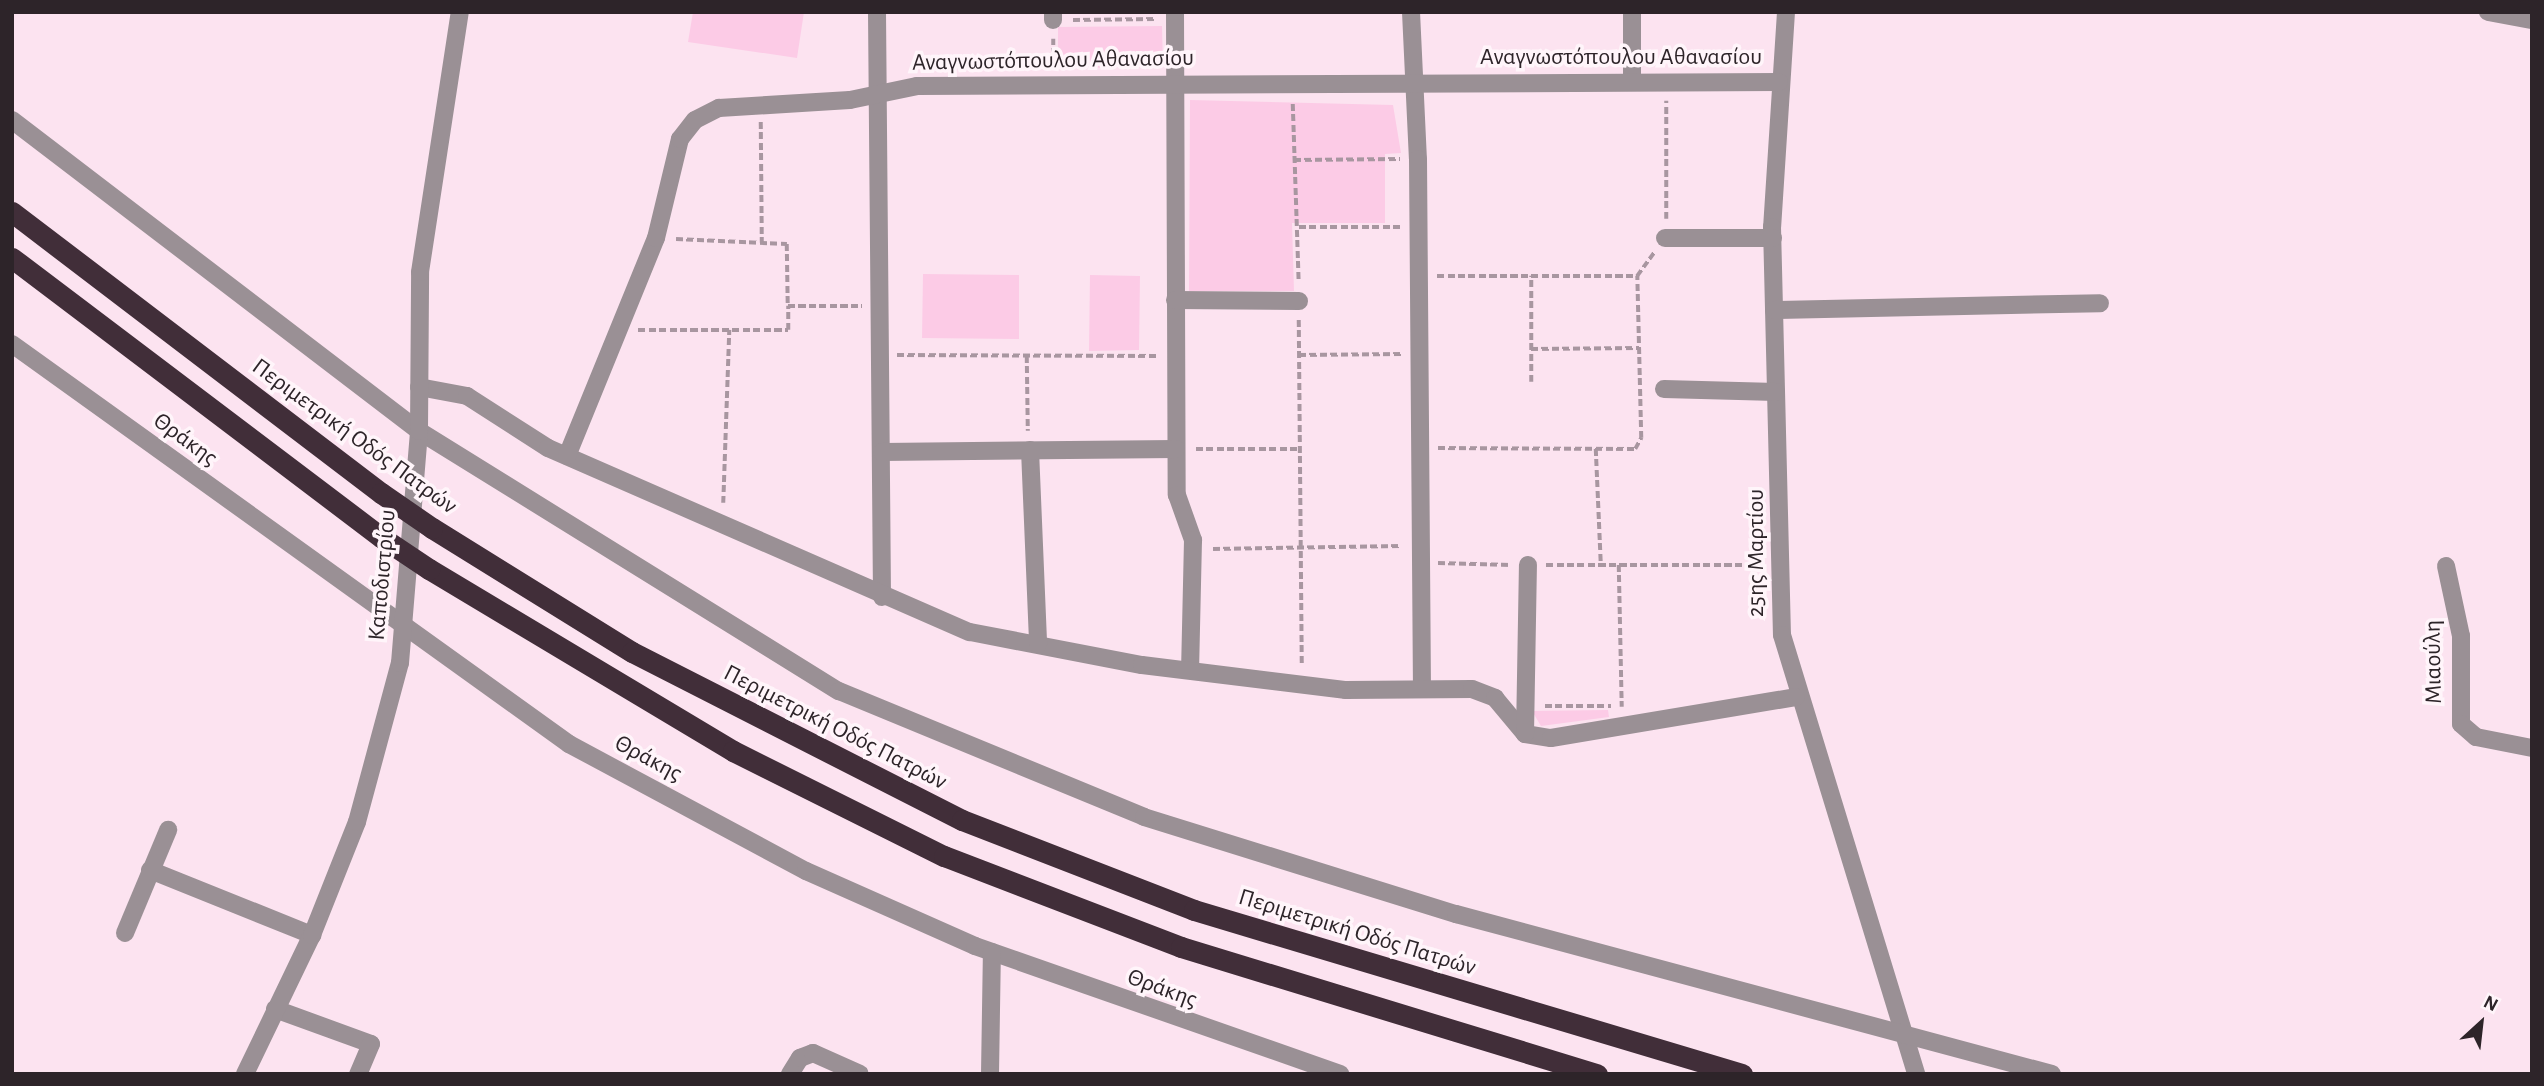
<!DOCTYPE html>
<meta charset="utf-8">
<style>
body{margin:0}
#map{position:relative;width:2544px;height:1086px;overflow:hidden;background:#fce3f0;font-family:"Alegreya Sans",sans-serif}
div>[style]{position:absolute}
.green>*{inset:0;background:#fccbe6}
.path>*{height:3.5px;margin-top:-1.75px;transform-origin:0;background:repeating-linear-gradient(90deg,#a896a0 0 7px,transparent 0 10.5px)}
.minor>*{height:18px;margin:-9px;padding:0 9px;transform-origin:9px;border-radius:9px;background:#9a9095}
.highway>*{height:21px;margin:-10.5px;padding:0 10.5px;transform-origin:10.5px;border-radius:10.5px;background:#412e39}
.highway-bridge>*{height:21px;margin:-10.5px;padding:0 10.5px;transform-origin:10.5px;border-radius:10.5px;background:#412e39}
span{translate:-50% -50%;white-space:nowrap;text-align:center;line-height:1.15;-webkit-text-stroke:7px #fff5fa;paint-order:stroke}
.street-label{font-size:24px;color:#2d2429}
.frame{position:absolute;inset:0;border:14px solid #2d2429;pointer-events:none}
.north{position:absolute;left:2446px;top:988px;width:70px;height:70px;-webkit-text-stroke:5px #fff5fa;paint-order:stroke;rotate:27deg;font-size:19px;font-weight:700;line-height:28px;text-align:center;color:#2d2429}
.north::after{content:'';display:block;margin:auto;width:24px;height:32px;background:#2d2429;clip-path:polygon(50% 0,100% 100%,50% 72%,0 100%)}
</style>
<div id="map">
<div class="green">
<i style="clip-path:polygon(693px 12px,804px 12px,797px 58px,688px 42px)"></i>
<i style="clip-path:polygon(1162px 26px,1163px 67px,1058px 68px,1058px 27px)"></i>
<i style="clip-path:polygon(1190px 100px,1393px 105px,1401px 153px,1385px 154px,1385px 223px,1292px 223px,1294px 291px,1189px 291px)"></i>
<i style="clip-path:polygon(923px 274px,1019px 275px,1019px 339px,922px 338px)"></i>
<i style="clip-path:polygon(1090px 275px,1140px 276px,1139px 350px,1089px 351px)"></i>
<i style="clip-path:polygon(1608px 710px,1609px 717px,1541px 726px,1532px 711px)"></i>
</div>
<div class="path">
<i style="left:1073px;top:20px;width:83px;rotate:-0.7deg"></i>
<i style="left:1053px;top:66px;width:27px;rotate:-90deg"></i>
<i style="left:1293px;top:104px;width:177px;rotate:88.1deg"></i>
<i style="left:761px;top:122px;width:121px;rotate:89.5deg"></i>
<i style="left:1294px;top:160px;width:106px;rotate:-0.5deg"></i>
<i style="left:1666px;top:219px;width:118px;rotate:-90deg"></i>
<i style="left:1299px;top:227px;width:102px"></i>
<i style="left:676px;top:239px;width:111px;rotate:2.6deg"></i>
<i style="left:787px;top:244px;width:62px;rotate:89.1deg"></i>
<i style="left:1437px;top:276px;width:200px"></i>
<i style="left:1299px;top:320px;width:346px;rotate:89.5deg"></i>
<i style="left:638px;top:330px;width:150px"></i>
<i style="left:788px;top:330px;width:24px;rotate:-90deg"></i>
<i style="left:788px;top:306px;width:74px"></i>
<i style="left:1531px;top:349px;width:108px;rotate:-0.5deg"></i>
<i style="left:897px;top:355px;width:262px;rotate:0.2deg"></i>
<i style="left:1299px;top:355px;width:103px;rotate:-0.6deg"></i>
<i style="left:1027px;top:356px;width:75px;rotate:89.2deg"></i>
<i style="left:1531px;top:382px;width:106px;rotate:-90deg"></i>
<i style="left:1438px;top:448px;width:197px;rotate:0.3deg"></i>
<i style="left:1635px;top:449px;width:13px;rotate:-61deg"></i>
<i style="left:1641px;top:438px;width:162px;rotate:-91.4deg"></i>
<i style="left:1637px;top:276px;width:31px;rotate:-54deg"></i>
<i style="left:1196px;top:449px;width:103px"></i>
<i style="left:1596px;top:449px;width:116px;rotate:87.5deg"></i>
<i style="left:723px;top:503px;width:173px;rotate:-88deg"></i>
<i style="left:1213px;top:549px;width:188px;rotate:-0.9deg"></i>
<i style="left:1438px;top:563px;width:73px;rotate:1.6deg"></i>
<i style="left:1546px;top:565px;width:217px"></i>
<i style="left:1619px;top:565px;width:142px;rotate:88.8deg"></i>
<i style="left:1545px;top:706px;width:66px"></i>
</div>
<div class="minor">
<i style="left:877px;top:12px;width:585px;rotate:89.51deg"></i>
<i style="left:1053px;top:12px;width:8px;rotate:90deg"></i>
<i style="left:1175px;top:12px;width:483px;rotate:89.8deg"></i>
<i style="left:1177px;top:495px;width:48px;rotate:70.4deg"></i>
<i style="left:1193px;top:540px;width:130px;rotate:91.3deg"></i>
<i style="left:1411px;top:12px;width:147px;rotate:87.3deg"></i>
<i style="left:1418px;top:159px;width:529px;rotate:89.57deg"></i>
<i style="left:1786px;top:12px;width:215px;rotate:93.7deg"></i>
<i style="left:1772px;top:227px;width:408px;rotate:88.6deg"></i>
<i style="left:1782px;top:635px;width:459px;rotate:73deg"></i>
<i style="left:2488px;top:12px;width:45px;rotate:10.3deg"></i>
<i style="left:1632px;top:82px;width:70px;rotate:-90deg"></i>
<i style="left:12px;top:120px;width:512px;rotate:37.38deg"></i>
<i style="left:419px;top:431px;width:494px;rotate:31.8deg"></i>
<i style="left:839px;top:691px;width:330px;rotate:22.4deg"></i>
<i style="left:1144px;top:817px;width:327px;rotate:17.3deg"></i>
<i style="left:1456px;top:914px;width:617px;rotate:15.03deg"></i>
<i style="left:1665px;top:238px;width:108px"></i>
<i style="left:1175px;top:300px;width:124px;rotate:0.5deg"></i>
<i style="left:1774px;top:310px;width:326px;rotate:-1.2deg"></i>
<i style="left:12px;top:344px;width:686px;rotate:35.68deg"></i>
<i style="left:569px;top:744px;width:269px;rotate:28.2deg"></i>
<i style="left:806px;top:871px;width:185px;rotate:23.9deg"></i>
<i style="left:975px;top:946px;width:387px;rotate:19.3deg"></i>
<i style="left:419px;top:387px;width:49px;rotate:10.6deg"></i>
<i style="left:467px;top:396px;width:96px;rotate:32.7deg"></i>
<i style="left:548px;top:448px;width:460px;rotate:23.6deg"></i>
<i style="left:970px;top:632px;width:175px;rotate:10.9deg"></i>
<i style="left:1142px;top:665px;width:206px;rotate:7deg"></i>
<i style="left:1346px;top:690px;width:126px;rotate:-0.5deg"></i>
<i style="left:1472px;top:689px;width:25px;rotate:21deg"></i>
<i style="left:1495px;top:698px;width:47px;rotate:50.2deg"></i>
<i style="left:1525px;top:734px;width:26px;rotate:9deg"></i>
<i style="left:1551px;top:738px;width:248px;rotate:-9.5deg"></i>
<i style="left:1664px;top:389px;width:112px;rotate:1.5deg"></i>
<i style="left:1030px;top:450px;width:194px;rotate:87.6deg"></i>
<i style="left:882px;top:452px;width:294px;rotate:-0.6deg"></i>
<i style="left:567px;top:456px;width:235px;rotate:-67.8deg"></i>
<i style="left:656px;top:238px;width:102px;rotate:-76.4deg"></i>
<i style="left:680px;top:139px;width:24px;rotate:-52deg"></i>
<i style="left:695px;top:120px;width:27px;rotate:-27deg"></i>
<i style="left:719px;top:108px;width:131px;rotate:-3.5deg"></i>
<i style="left:850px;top:100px;width:68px;rotate:-11.8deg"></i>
<i style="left:917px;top:86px;width:862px;rotate:-0.27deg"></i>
<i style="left:2446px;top:566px;width:72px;rotate:77.9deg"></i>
<i style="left:2461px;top:636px;width:88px;rotate:90deg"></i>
<i style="left:2461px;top:724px;width:20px;rotate:41deg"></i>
<i style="left:2476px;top:737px;width:57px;rotate:11.1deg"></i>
<i style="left:1525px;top:734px;width:169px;rotate:-89deg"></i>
<i style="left:150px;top:870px;width:175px;rotate:21.9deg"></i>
<i style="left:125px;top:933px;width:112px;rotate:-67.3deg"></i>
<i style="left:275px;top:1009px;width:102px;rotate:20deg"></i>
<i style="left:371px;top:1044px;width:33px;rotate:113deg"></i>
<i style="left:245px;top:1074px;width:154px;rotate:-64.3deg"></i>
<i style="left:312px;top:935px;width:122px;rotate:-68.3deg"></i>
<i style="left:357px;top:822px;width:165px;rotate:-74.9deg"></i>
<i style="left:400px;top:663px;width:233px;rotate:-85.3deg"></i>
<i style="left:419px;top:431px;width:159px;rotate:-89.6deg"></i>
<i style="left:420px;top:272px;width:263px;rotate:-81.3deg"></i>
<i style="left:790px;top:1074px;width:19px;rotate:-58deg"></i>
<i style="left:800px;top:1058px;width:14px;rotate:-21deg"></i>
<i style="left:813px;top:1053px;width:51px;rotate:24.1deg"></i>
<i style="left:990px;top:1074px;width:122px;rotate:-89.1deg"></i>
</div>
<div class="highway">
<i style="left:12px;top:212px;width:464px;rotate:37.3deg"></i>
<i style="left:12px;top:258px;width:463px;rotate:37.1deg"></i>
<i style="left:432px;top:528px;width:235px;rotate:31.8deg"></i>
<i style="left:632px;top:652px;width:370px;rotate:27deg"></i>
<i style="left:962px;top:820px;width:249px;rotate:21.2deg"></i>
<i style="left:1194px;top:910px;width:572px;rotate:16.66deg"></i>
<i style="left:429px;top:569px;width:354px;rotate:30.9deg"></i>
<i style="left:733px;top:751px;width:236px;rotate:26.5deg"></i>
<i style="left:944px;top:856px;width:254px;rotate:21deg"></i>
<i style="left:1181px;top:947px;width:435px;rotate:17deg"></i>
</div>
<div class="highway-bridge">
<i style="left:381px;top:493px;width:62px;rotate:34.5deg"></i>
<i style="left:381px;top:537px;width:58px;rotate:33.7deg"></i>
</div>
<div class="street-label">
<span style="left:1621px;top:58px">Αναγνωστόπουλου Αθανασίου</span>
<span style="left:1053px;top:61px;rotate:-1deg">Αναγνωστόπουλου Αθανασίου</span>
<span style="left:354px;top:437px;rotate:36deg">Περιμετρική Οδός Πατρών</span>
<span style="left:185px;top:440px;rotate:36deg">Θράκης</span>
<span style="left:1757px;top:553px;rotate:-90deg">25ης Μαρτίου</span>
<span style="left:383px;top:575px;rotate:-85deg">Καποδιστρίου</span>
<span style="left:2434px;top:662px;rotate:-91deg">Μιαούλη</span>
<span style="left:835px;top:728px;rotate:27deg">Περιμετρική Οδός Πατρών</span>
<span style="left:648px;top:759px;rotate:28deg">Θράκης</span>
<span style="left:1357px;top:933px;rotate:17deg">Περιμετρική Οδός Πατρών</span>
<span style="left:1162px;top:989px;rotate:20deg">Θράκης</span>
</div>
<div class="frame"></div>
<div class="north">N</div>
</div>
